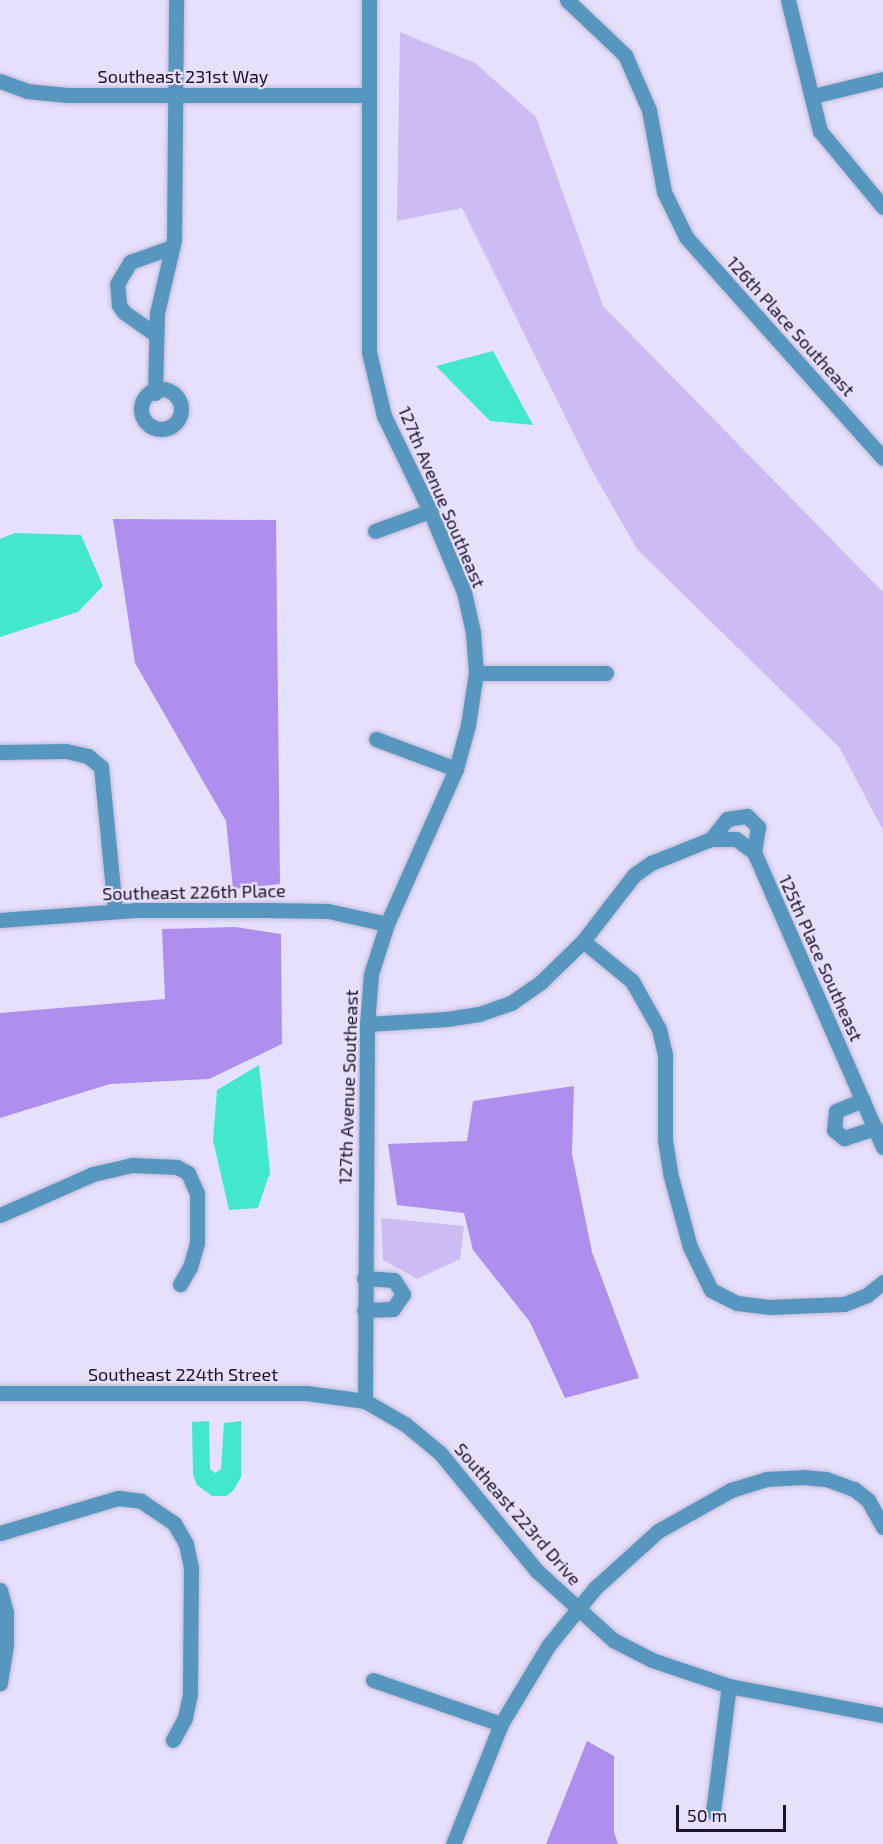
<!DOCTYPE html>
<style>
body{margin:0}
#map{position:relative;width:883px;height:1844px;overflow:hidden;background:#e7e0fc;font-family:"Exo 2",sans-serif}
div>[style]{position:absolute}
.green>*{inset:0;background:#ccbcf3}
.forest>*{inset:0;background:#ae8fee}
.water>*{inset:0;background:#43e8cb}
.roads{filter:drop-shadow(0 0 2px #c2bbd7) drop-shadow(0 0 2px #c2bbd7)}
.street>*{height:15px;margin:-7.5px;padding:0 7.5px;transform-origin:7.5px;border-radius:7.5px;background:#5797bf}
.street>.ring{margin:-7.5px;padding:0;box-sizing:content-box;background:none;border:15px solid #5797bf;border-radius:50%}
span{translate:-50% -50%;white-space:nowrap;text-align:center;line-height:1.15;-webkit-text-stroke:4.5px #e7e0fc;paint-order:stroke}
.street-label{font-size:18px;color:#1c132c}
.scale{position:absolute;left:676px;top:1805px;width:110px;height:27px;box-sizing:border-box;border:3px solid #1c132c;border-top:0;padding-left:8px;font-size:18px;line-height:21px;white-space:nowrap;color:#1c132c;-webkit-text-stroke:4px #e7e0fc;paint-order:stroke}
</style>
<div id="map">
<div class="green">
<i style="clip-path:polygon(400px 32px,475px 63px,536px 117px,603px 306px,883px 592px,883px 830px,839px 747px,637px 549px,590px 467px,462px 208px,397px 221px)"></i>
<i style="clip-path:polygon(381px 1218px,464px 1226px,460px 1259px,417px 1279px,383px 1260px)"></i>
</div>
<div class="forest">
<i style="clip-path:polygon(113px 519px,276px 520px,280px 884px,233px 889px,226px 821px,135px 663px)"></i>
<i style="clip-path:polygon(235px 927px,281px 934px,282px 1044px,209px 1079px,110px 1084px,0 1118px,0 1013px,165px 999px,162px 929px)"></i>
<i style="clip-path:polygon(574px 1086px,572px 1154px,592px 1252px,639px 1378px,565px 1398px,530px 1322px,473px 1250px,464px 1213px,397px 1205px,388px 1144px,467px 1141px,473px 1101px)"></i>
<i style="clip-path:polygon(587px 1741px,614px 1756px,614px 1832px,618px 1844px,546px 1844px)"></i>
</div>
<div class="water">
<i style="clip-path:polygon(493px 351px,533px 425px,490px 421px,436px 366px)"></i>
<i style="clip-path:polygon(15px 533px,81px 535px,103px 586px,78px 612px,0 637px,0 539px)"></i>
<i style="clip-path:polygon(259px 1065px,270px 1172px,258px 1208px,229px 1210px,213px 1140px,217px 1090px)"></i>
<i style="clip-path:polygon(209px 1421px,210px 1469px,215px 1473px,221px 1469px,224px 1423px,241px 1421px,241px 1477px,233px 1491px,226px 1496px,212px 1496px,197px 1485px,193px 1475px,192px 1422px)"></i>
</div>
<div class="roads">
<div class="street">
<i style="left:567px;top:0;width:80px;rotate:43.5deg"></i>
<i style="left:625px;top:55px;width:60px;rotate:66.4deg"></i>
<i style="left:649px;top:110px;width:83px;rotate:79.6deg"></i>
<i style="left:664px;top:192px;width:50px;rotate:63.9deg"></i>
<i style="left:686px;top:237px;width:296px;rotate:48.3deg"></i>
<i style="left:788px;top:0;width:135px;rotate:76.3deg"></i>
<i style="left:820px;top:131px;width:99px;rotate:50.3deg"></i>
<i style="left:0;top:81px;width:29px;rotate:20deg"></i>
<i style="left:27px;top:91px;width:40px;rotate:5.7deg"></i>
<i style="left:67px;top:95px;width:300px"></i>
<i style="left:813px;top:96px;width:72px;rotate:-13.7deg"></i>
<i style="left:155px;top:334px;width:38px;rotate:-145deg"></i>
<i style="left:124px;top:312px;width:9px;rotate:-126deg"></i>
<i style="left:119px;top:305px;width:21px;rotate:-95deg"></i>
<i style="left:117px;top:284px;width:26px;rotate:-59deg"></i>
<i style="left:130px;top:262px;width:45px;rotate:-19.7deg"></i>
<i class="ring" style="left:141px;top:389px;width:25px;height:25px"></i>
<i style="left:155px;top:393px;width:80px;rotate:-88.6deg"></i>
<i style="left:157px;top:313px;width:75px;rotate:-76.9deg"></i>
<i style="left:174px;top:240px;width:240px;rotate:-89.5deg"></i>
<i style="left:375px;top:531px;width:59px;rotate:-20deg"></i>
<i style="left:476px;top:673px;width:130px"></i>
<i style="left:376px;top:739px;width:85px;rotate:20.6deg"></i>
<i style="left:0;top:752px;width:66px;rotate:-0.9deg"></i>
<i style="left:66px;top:751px;width:23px;rotate:13deg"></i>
<i style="left:88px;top:756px;width:17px;rotate:40deg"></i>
<i style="left:101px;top:767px;width:145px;rotate:84.4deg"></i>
<i style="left:711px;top:839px;width:26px;rotate:-51deg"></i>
<i style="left:727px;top:819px;width:20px;rotate:-9deg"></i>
<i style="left:747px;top:816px;width:16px;rotate:45deg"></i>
<i style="left:758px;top:827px;width:25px;rotate:99deg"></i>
<i style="left:0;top:920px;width:135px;rotate:-4.2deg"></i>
<i style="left:135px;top:910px;width:131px"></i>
<i style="left:266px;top:910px;width:62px;rotate:0.9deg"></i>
<i style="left:328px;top:911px;width:60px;rotate:12.4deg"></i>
<i style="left:583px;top:941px;width:63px;rotate:39.2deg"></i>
<i style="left:632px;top:981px;width:55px;rotate:60.6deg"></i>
<i style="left:659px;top:1029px;width:26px;rotate:77deg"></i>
<i style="left:665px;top:1054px;width:86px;rotate:90deg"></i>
<i style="left:665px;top:1140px;width:33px;rotate:81deg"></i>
<i style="left:670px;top:1173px;width:77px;rotate:74.9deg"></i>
<i style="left:690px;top:1247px;width:48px;rotate:64deg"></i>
<i style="left:711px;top:1290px;width:29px;rotate:27deg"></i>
<i style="left:737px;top:1303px;width:32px;rotate:7deg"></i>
<i style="left:769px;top:1307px;width:75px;rotate:-2.3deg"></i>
<i style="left:844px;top:1304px;width:25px;rotate:-21deg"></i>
<i style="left:867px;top:1295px;width:21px;rotate:-39deg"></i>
<i style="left:367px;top:1024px;width:80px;rotate:-3.6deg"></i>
<i style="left:447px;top:1019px;width:32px;rotate:-9deg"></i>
<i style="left:479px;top:1014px;width:34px;rotate:-19deg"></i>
<i style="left:511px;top:1003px;width:37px;rotate:-35deg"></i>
<i style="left:541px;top:982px;width:59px;rotate:-44.3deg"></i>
<i style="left:583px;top:941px;width:83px;rotate:-52.3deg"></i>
<i style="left:634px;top:875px;width:21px;rotate:-35deg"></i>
<i style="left:651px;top:863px;width:65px;rotate:-21.8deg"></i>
<i style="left:711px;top:839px;width:25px"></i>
<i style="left:736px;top:839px;width:22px;rotate:36deg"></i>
<i style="left:754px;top:852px;width:322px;rotate:66.4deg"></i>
<i style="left:863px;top:1100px;width:29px;rotate:158deg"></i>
<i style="left:836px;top:1111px;width:19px;rotate:96deg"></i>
<i style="left:834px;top:1130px;width:13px;rotate:39deg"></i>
<i style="left:844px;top:1138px;width:33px;rotate:-18deg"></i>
<i style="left:0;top:1215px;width:102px;rotate:-23.8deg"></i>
<i style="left:93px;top:1174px;width:40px;rotate:-13deg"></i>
<i style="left:132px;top:1165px;width:45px;rotate:2.5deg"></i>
<i style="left:177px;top:1167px;width:13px;rotate:29deg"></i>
<i style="left:188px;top:1173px;width:22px;rotate:66deg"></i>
<i style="left:197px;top:1193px;width:50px;rotate:90deg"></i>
<i style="left:197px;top:1243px;width:25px;rotate:106deg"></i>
<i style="left:190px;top:1267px;width:20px;rotate:120deg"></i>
<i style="left:364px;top:1278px;width:30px;rotate:4deg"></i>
<i style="left:394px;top:1280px;width:17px;rotate:57deg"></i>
<i style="left:403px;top:1294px;width:18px;rotate:124deg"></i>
<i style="left:393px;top:1309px;width:29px;rotate:178deg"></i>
<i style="left:0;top:1393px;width:306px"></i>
<i style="left:306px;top:1393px;width:60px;rotate:7.7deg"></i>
<i style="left:365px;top:1401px;width:46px;rotate:29.9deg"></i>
<i style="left:405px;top:1424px;width:45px;rotate:39.6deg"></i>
<i style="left:440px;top:1453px;width:153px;rotate:50.6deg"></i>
<i style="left:537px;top:1571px;width:103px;rotate:42.2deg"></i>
<i style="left:613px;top:1640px;width:44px;rotate:27.1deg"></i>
<i style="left:652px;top:1660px;width:81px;rotate:18.7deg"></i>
<i style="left:729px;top:1686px;width:157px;rotate:10.7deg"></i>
<i style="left:365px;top:1401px;width:377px;rotate:-89.7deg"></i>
<i style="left:367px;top:1024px;width:50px;rotate:-85.4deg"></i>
<i style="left:371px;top:974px;width:52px;rotate:-72.3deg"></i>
<i style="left:387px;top:924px;width:170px;rotate:-66deg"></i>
<i style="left:456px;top:769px;width:46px;rotate:-74.7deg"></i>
<i style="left:468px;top:725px;width:53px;rotate:-81.3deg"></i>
<i style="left:476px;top:673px;width:41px;rotate:-94.2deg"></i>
<i style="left:473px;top:632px;width:41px;rotate:-102.7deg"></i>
<i style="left:464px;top:592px;width:88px;rotate:-112.8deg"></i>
<i style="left:430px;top:511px;width:106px;rotate:-115.8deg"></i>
<i style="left:384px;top:416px;width:66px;rotate:-103.2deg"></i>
<i style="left:369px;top:352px;width:352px;rotate:-90deg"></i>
<i style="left:0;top:1533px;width:123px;rotate:-16.5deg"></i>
<i style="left:118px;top:1498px;width:23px;rotate:7deg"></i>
<i style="left:141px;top:1501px;width:40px;rotate:34deg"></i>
<i style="left:174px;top:1523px;width:24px;rotate:60deg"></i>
<i style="left:186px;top:1544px;width:24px;rotate:78deg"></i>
<i style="left:191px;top:1567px;width:127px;rotate:90.5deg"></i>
<i style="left:190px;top:1694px;width:25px;rotate:102deg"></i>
<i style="left:185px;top:1718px;width:25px;rotate:119deg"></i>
<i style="left:0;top:1590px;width:23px;rotate:75deg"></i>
<i style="left:6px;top:1612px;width:33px;rotate:90deg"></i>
<i style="left:6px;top:1645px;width:39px;rotate:99deg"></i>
<i style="left:373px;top:1680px;width:135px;rotate:19deg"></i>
<i style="left:713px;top:1812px;width:127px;rotate:-82.8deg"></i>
<i style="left:453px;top:1844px;width:129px;rotate:-68.2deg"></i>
<i style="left:501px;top:1724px;width:91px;rotate:-58.9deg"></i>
<i style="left:548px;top:1646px;width:75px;rotate:-51deg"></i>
<i style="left:595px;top:1588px;width:85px;rotate:-42.1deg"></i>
<i style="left:658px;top:1531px;width:84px;rotate:-29.3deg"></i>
<i style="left:731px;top:1490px;width:37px;rotate:-17deg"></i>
<i style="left:766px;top:1479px;width:36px;rotate:-3deg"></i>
<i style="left:802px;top:1477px;width:24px;rotate:5deg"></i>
<i style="left:826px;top:1479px;width:30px;rotate:20deg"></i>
<i style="left:854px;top:1489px;width:18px;rotate:38deg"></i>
<i style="left:868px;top:1500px;width:31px;rotate:61deg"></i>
</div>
</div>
<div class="street-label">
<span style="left:183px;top:76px">Southeast 231st Way</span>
<span style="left:791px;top:326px;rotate:48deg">126th Place Southeast</span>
<span style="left:442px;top:497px;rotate:67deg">127th Avenue Southeast</span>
<span style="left:194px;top:892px;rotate:-1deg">Southeast 226th Place</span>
<span style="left:821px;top:958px;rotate:66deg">125th Place Southeast</span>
<span style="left:348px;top:1087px;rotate:-88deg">127th Avenue Southeast</span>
<span style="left:183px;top:1374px">Southeast 224th Street</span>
<span style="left:518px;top:1514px;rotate:49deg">Southeast 223rd Drive</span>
</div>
<div class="scale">50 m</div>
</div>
